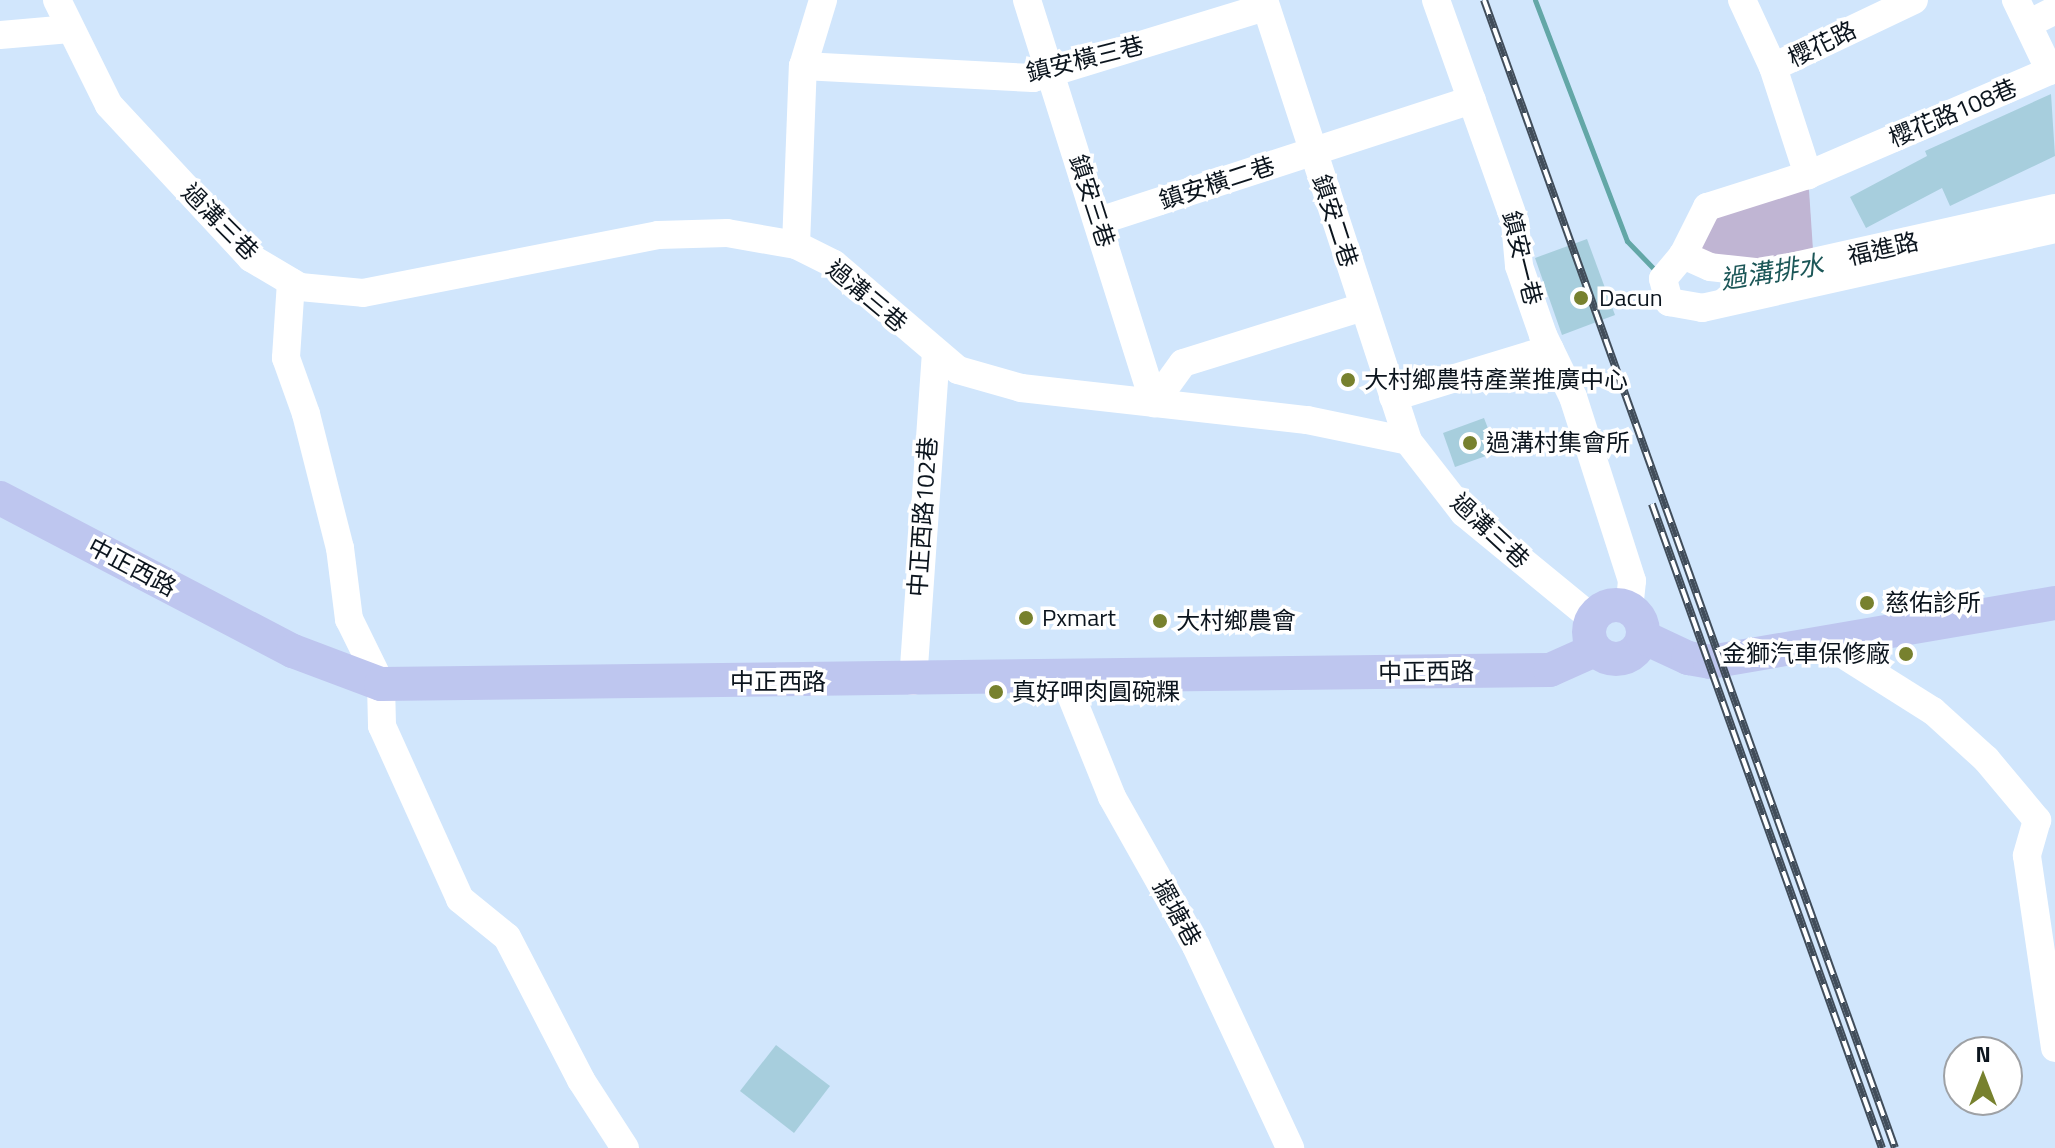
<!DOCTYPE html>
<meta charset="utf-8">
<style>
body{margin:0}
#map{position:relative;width:2055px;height:1148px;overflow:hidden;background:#d1e6fc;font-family:"Titillium Web","Noto Sans TC",sans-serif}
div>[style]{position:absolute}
.green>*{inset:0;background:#c0b5d3}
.stream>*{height:5px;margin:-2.5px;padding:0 2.5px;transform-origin:2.5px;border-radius:2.5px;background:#63a7a7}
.building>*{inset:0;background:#a7cedd}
.minor>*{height:28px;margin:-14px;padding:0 14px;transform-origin:14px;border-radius:14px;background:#fff}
.major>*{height:34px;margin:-17px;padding:0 17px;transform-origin:17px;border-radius:17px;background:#bec6ef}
.major>.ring{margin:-17px;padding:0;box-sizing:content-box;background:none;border:34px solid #bec6ef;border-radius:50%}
.rail>*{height:8px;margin-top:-4px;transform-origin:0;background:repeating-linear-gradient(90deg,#fff 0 15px,#414d5a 0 30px);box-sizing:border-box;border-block:2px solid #414d5a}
.dots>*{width:22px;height:22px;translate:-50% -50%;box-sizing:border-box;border:4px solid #fff;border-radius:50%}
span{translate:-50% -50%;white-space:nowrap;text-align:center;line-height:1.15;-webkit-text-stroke:7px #fff;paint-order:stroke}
.street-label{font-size:24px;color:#0c151e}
.poi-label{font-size:24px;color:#0c151e}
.left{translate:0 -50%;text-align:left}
.right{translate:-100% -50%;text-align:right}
.water-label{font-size:26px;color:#1c5758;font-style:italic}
.north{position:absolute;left:1943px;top:1036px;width:80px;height:80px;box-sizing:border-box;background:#fff;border:2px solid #9ea1a5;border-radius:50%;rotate:0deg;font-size:22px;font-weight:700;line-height:32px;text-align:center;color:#0c151e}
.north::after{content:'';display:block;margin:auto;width:28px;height:36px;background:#77812e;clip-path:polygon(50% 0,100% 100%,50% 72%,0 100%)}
</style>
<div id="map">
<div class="green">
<i style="clip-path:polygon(1808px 175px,1814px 265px,1683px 255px,1707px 207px)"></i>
</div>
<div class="stream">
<i style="left:1535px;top:0;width:258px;rotate:69.1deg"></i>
<i style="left:1627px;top:241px;width:42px;rotate:46deg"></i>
</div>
<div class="building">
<i style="clip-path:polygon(2051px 94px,2055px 156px,1950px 206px,1942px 188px,1866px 228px,1850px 197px,1927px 156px,1925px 151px)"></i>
<i style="clip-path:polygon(1587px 239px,1615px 315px,1562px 335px,1535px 258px)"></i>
<i style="clip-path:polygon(1484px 418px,1497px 452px,1455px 467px,1443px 433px)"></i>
<i style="clip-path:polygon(776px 1045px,830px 1086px,794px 1133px,740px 1091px)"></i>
</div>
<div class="minor">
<i style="left:57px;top:0;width:117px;rotate:63.7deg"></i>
<i style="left:109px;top:105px;width:209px;rotate:47.1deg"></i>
<i style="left:251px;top:258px;width:57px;rotate:30.6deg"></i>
<i style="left:300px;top:287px;width:63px;rotate:5.4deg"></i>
<i style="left:363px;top:293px;width:301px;rotate:-11.1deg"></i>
<i style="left:658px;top:235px;width:69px;rotate:-1.7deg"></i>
<i style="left:727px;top:233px;width:70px;rotate:9.9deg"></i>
<i style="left:796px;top:245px;width:42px;rotate:26.6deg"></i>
<i style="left:834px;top:264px;width:163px;rotate:40.5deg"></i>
<i style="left:958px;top:370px;width:66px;rotate:15.9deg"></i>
<i style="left:1021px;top:388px;width:288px;rotate:6.4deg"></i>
<i style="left:1307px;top:420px;width:103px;rotate:11.7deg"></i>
<i style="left:1408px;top:441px;width:91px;rotate:52.1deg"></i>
<i style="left:1464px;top:513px;width:166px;rotate:39.4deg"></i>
<i style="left:1027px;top:0;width:423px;rotate:72.5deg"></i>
<i style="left:1264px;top:0;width:464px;rotate:71.9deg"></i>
<i style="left:1436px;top:0;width:236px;rotate:70.4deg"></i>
<i style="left:1515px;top:222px;width:44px;rotate:84.8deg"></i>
<i style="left:1519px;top:266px;width:73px;rotate:70.8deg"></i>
<i style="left:1543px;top:335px;width:69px;rotate:64.2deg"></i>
<i style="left:1573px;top:397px;width:193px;rotate:72.2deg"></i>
<i style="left:1632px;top:581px;width:27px;rotate:96deg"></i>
<i style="left:1742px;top:0;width:74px;rotate:65.2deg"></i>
<i style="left:1773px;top:67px;width:114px;rotate:72deg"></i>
<i style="left:2028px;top:24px;width:30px;rotate:-27deg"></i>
<i style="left:0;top:35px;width:70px;rotate:-4.9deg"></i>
<i style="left:803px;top:66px;width:230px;rotate:3deg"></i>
<i style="left:1033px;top:78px;width:243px;rotate:-17deg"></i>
<i style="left:1773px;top:67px;width:156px;rotate:-25.4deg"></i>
<i style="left:2055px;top:208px;width:298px;rotate:167.4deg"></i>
<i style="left:1764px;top:273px;width:54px;rotate:-173.7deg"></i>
<i style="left:1710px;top:267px;width:30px;rotate:-156deg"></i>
<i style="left:1683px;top:255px;width:31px;rotate:130deg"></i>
<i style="left:1663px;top:279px;width:24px;rotate:75deg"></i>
<i style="left:1669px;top:302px;width:34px;rotate:10deg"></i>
<i style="left:1702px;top:308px;width:362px;rotate:-12.6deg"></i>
<i style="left:1099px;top:221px;width:392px;rotate:-18deg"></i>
<i style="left:796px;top:245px;width:179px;rotate:-87.8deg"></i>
<i style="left:803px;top:66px;width:69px;rotate:-73.1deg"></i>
<i style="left:1683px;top:255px;width:54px;rotate:-63.4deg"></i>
<i style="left:1707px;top:207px;width:106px;rotate:-17.6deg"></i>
<i style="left:1808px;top:175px;width:263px;rotate:-23.3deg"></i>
<i style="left:2050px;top:71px;width:79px;rotate:-115.6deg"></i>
<i style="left:291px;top:282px;width:76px;rotate:93.8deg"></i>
<i style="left:286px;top:358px;width:59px;rotate:70.3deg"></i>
<i style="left:306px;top:414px;width:138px;rotate:75.8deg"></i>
<i style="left:340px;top:548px;width:72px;rotate:82.8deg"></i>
<i style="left:349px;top:619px;width:72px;rotate:63.8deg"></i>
<i style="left:381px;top:684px;width:42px;rotate:88.6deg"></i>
<i style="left:382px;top:726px;width:190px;rotate:65.7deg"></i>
<i style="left:460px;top:899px;width:60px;rotate:39deg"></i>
<i style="left:507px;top:937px;width:161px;rotate:62.6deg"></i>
<i style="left:581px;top:1080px;width:81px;rotate:57.1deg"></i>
<i style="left:1393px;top:397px;width:164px;rotate:-17deg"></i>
<i style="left:1154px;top:403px;width:49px;rotate:-54.1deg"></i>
<i style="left:1183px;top:363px;width:189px;rotate:-17.3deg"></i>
<i style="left:1828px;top:645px;width:124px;rotate:32.2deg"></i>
<i style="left:1933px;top:711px;width:72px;rotate:42.2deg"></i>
<i style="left:1986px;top:759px;width:80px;rotate:50.1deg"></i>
<i style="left:1064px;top:678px;width:128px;rotate:68deg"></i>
<i style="left:1112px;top:797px;width:171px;rotate:60.6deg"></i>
<i style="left:1196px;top:946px;width:223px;rotate:65deg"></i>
<i style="left:913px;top:681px;width:329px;rotate:-86deg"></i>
<i style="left:2037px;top:820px;width:37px;rotate:106deg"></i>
<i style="left:2027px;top:856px;width:194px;rotate:81.7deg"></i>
</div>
<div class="major">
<i style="left:0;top:498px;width:331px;rotate:27.6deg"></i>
<i style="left:293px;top:651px;width:94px;rotate:20.6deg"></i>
<i style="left:381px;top:684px;width:1169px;rotate:-0.69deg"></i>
<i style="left:1550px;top:670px;width:49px;rotate:-24deg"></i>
<i class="ring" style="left:1589px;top:605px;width:20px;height:20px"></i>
<i style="left:1643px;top:637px;width:50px;rotate:25deg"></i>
<i style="left:1688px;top:658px;width:22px;rotate:10deg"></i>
<i style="left:1710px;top:662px;width:350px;rotate:-9.7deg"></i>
</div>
<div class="rail">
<i style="left:1484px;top:0;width:1219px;rotate:70.3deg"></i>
<i style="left:1652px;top:504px;width:684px;rotate:70.35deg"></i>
</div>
<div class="dots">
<i style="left:1581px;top:298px;background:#77812e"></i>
<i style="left:1348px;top:380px;background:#77812e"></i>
<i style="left:1470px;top:443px;background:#77812e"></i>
<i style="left:1867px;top:603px;background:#77812e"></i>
<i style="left:1026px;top:618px;background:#77812e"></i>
<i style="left:1160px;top:621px;background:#77812e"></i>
<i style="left:1906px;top:654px;background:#77812e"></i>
<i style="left:996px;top:692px;background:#77812e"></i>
</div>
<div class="street-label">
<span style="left:1822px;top:44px;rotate:-26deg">櫻花路</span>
<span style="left:1085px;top:59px;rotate:-14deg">鎮安橫三巷</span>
<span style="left:1953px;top:113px;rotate:-23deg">櫻花路108巷</span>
<span style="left:1217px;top:183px;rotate:-18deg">鎮安橫二巷</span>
<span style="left:1092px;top:201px;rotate:72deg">鎮安三巷</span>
<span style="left:1335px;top:221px;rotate:72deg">鎮安二巷</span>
<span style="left:220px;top:222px;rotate:45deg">過溝三巷</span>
<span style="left:1883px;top:249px;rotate:-13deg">福進路</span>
<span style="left:1522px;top:258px;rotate:76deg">鎮安一巷</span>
<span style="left:867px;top:296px;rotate:40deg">過溝三巷</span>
<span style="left:923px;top:517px;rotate:-86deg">中正西路102巷</span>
<span style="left:1490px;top:531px;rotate:43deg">過溝三巷</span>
<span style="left:132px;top:567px;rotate:28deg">中正西路</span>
<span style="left:1426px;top:672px;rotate:-1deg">中正西路</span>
<span style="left:778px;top:682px">中正西路</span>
<span style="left:1177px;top:913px;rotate:61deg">擺塘巷</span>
</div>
<div class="poi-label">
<span class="left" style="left:1599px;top:298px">Dacun</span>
<span class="left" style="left:1364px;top:380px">大村鄉農特產業推廣中心</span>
<span class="left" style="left:1486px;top:443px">過溝村集會所</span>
<span class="left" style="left:1885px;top:603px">慈佑診所</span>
<span class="left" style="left:1042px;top:618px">Pxmart</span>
<span class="left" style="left:1176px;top:621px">大村鄉農會</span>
<span class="right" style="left:1890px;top:654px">金獅汽車保修廠</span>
<span class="left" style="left:1012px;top:692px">真好呷肉圓碗粿</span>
</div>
<div class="water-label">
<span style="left:1772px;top:272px;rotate:-9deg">過溝排水</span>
</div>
<div class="north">N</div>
</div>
